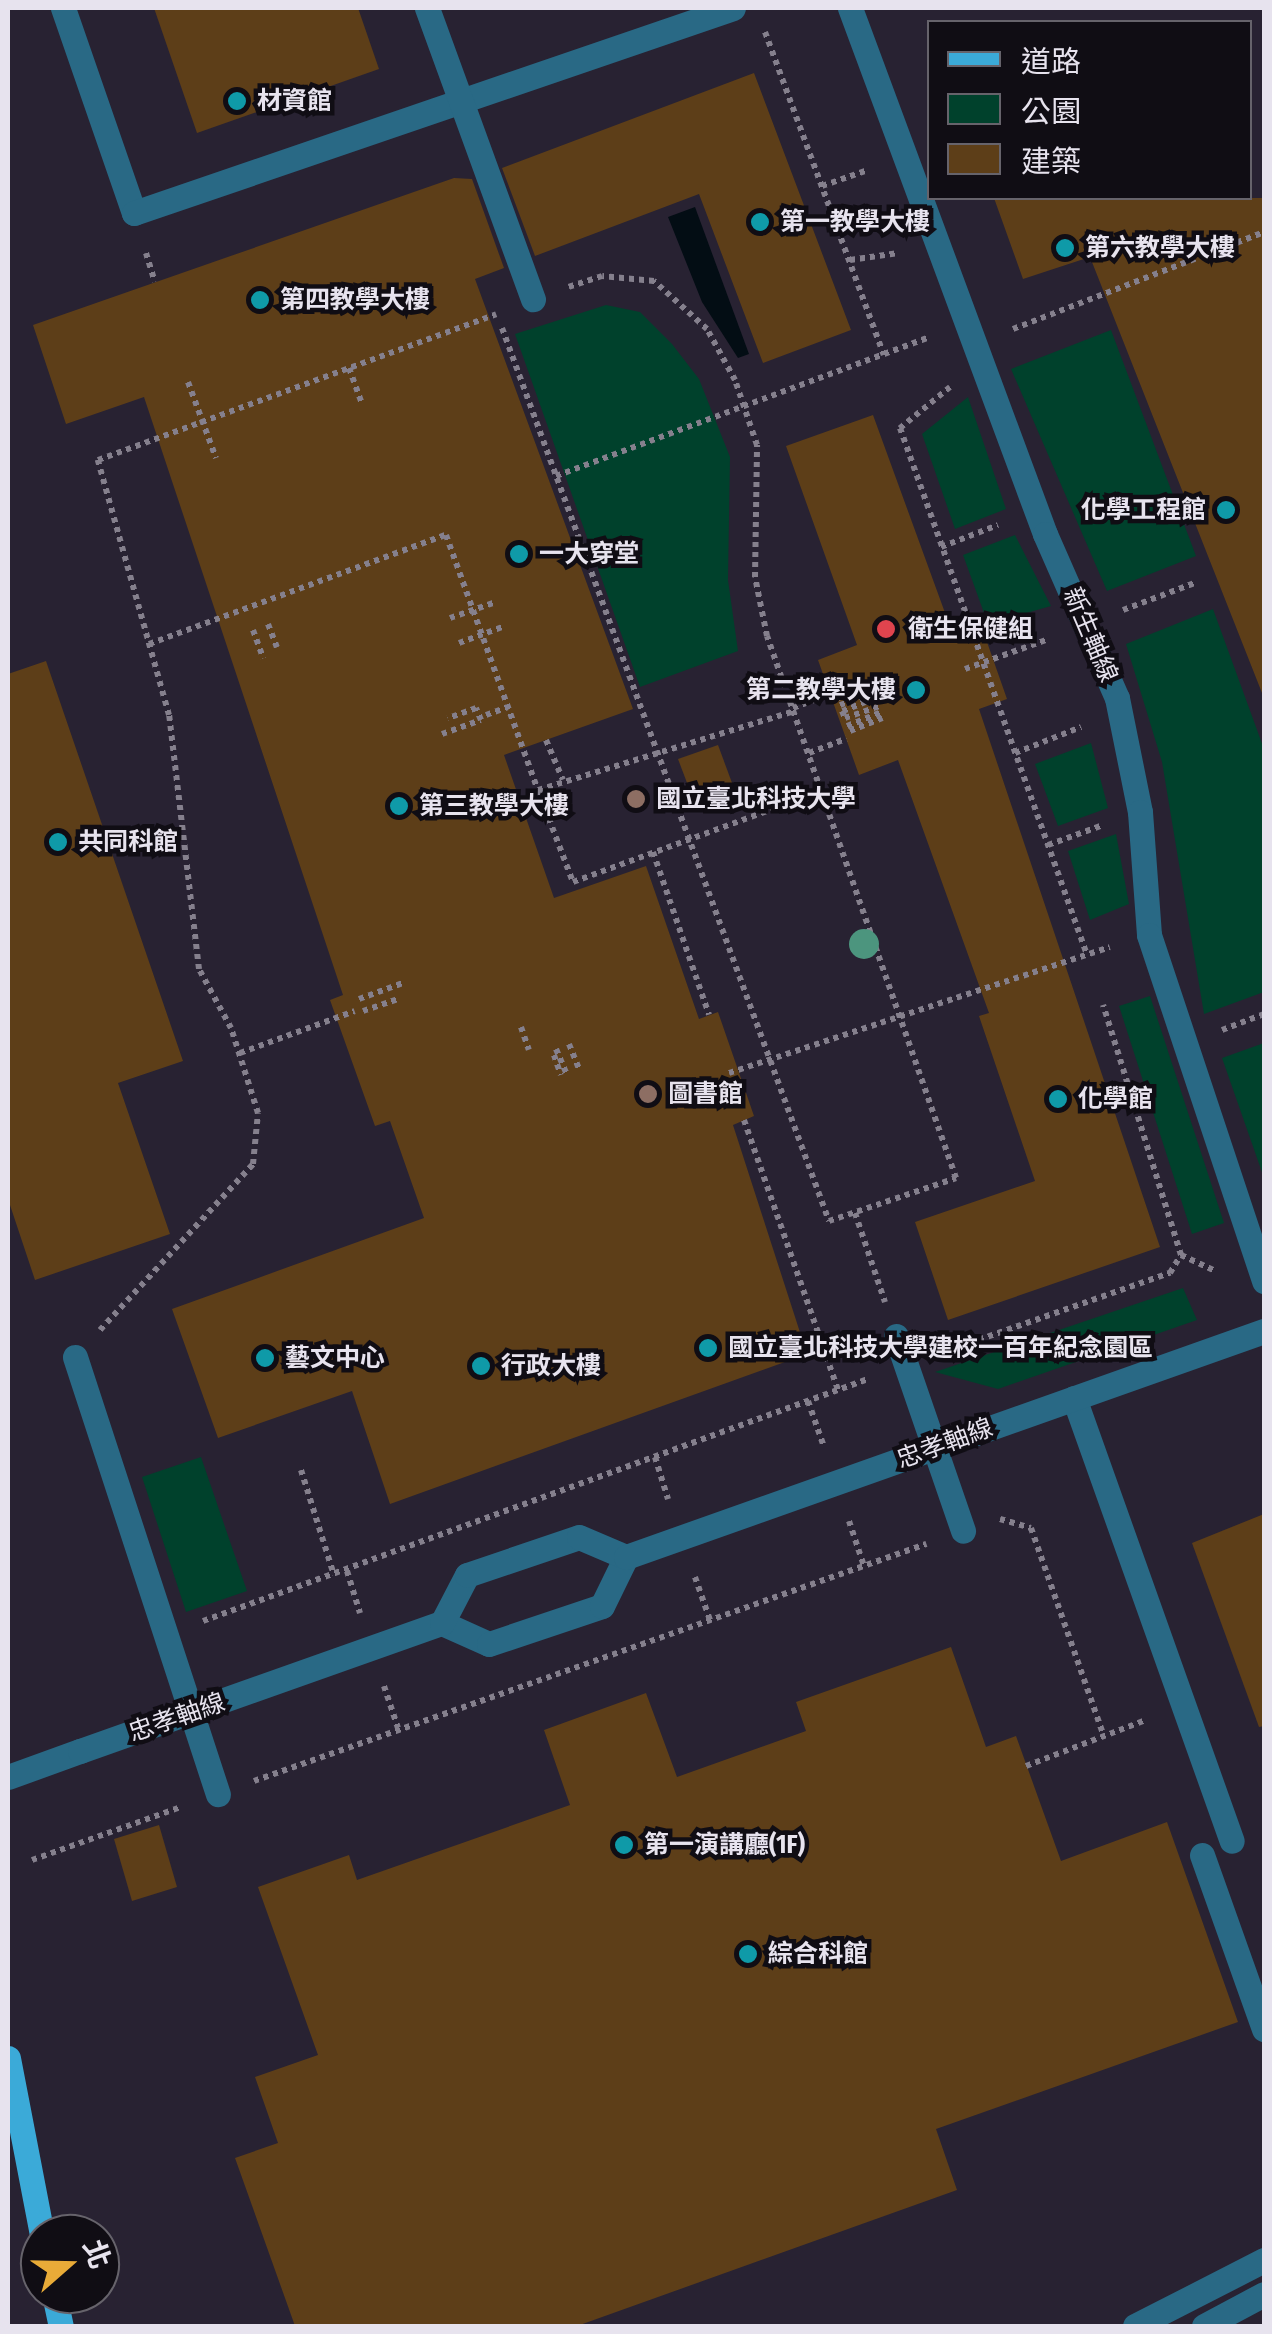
<!DOCTYPE html>
<meta charset="utf-8">
<style>
body{margin:0}
#map{position:relative;width:1272px;height:2334px;overflow:hidden;background:#282232;font-family:"Fira Sans Condensed","Noto Sans TC",sans-serif}
div>[style]{position:absolute}
.green>*{inset:0;background:#00412c}
.water>*{inset:0;background:#030d14}
.building>*{inset:0;background:#5d3e18}
.path>*{height:6px;margin-top:-3px;transform-origin:0;background:repeating-linear-gradient(90deg,#85808d 0 5px,transparent 0 10px)}
.service>*{height:25px;margin:-12.5px;padding:0 12.5px;transform-origin:12.5px;border-radius:12.5px;background:#296985}
.pedestrian>*{height:25px;margin:-12.5px;padding:0 12.5px;transform-origin:12.5px;border-radius:12.5px;background:#296985}
.minor>*{height:25px;margin:-12.5px;padding:0 12.5px;transform-origin:12.5px;border-radius:12.5px;background:#296985}
.tertiary>*{height:25px;margin:-12.5px;padding:0 12.5px;transform-origin:12.5px;border-radius:12.5px;background:#296985}
.primary>*{height:25px;margin:-12.5px;padding:0 12.5px;transform-origin:12.5px;border-radius:12.5px;background:#3baad8}
.trees>*{width:30px;height:30px;margin:-15px;border-radius:50%;background:#4c957e}
.dots>*{width:28px;height:28px;translate:-50% -50%;box-sizing:border-box;border:5px solid #100d14;border-radius:50%}
span{translate:-50% -50%;white-space:nowrap;text-align:center;line-height:1.15;-webkit-text-stroke:9px #100d14;paint-order:stroke}
.poi-label{font-size:25px;color:#e7e3ee;font-weight:700}
.left{translate:0 -50%;text-align:left}
.right{translate:-100% -50%;text-align:right}
.street-label{font-size:25px;color:#e7e3ee}
.frame{position:absolute;inset:0;border:10px solid #e7e3ee;pointer-events:none}
.legend{position:absolute;left:927px;top:20px;width:325px;height:180px;box-sizing:border-box;background:#100d14;border:2px solid #66636b;margin:0;padding:12px 18px;list-style:none;font-size:30px;color:#e7e3ee}
.legend li{display:flex;align-items:center;gap:20px;height:50px}
.legend b{width:50px;border:2px solid #66636b}
.north{position:absolute;left:20px;top:2214px;width:100px;height:100px;box-sizing:border-box;background:#100d14;border:2px solid #66636b;border-radius:50%;rotate:70deg;font-size:28px;font-weight:700;line-height:40px;text-align:center;color:#e7e3ee}
.north::after{content:'';display:block;margin:auto;width:35px;height:45px;background:#e9ab38;clip-path:polygon(50% 0,100% 100%,50% 72%,0 100%)}
</style>
<div id="map">
<div class="green">
<i style="clip-path:polygon(606px 305px,640px 312px,672px 344px,699px 379px,730px 457px,728px 580px,738px 651px,640px 687px,515px 334px)"></i>
<i style="clip-path:polygon(1111px 330px,1196px 556px,1107px 591px,1011px 369px)"></i>
<i style="clip-path:polygon(968px 397px,1006px 509px,955px 529px,922px 434px)"></i>
<i style="clip-path:polygon(1015px 535px,1051px 606px,988px 624px,963px 555px)"></i>
<i style="clip-path:polygon(1213px 609px,1264px 749px,1264px 992px,1204px 1014px,1162px 762px,1126px 644px)"></i>
<i style="clip-path:polygon(1091px 743px,1108px 808px,1058px 826px,1035px 764px)"></i>
<i style="clip-path:polygon(1116px 834px,1129px 904px,1090px 920px,1068px 851px)"></i>
<i style="clip-path:polygon(1150px 996px,1224px 1223px,1192px 1234px,1119px 1006px)"></i>
<i style="clip-path:polygon(1264px 1043px,1264px 1178px,1222px 1058px)"></i>
<i style="clip-path:polygon(1183px 1288px,1197px 1320px,998px 1389px,935px 1372px)"></i>
<i style="clip-path:polygon(201px 1457px,247px 1591px,186px 1612px,142px 1477px)"></i>
</div>
<div class="water">
<i style="clip-path:polygon(695px 207px,749px 354px,738px 358px,702px 302px,668px 217px)"></i>
</div>
<div class="building">
<i style="clip-path:polygon(154px 8px,358px 8px,379px 69px,197px 133px)"></i>
<i style="clip-path:polygon(754px 73px,851px 330px,763px 363px,699px 194px,535px 256px,502px 168px)"></i>
<i style="clip-path:polygon(454px 178px,472px 179px,504px 268px,475px 279px,633px 709px,504px 755px,554px 898px,646px 866px,699px 1019px,718px 1012px,754px 1116px,733px 1125px,807px 1354px,390px 1504px,352px 1391px,218px 1438px,172px 1309px,424px 1218px,390px 1121px,375px 1126px,330px 1000px,343px 995px,144px 397px,66px 424px,33px 325px)"></i>
<i style="clip-path:polygon(994px 198px,1264px 198px,1264px 698px,1090px 257px,1023px 279px)"></i>
<i style="clip-path:polygon(873px 415px,952px 632px,980px 622px,1007px 699px,979px 709px,1160px 1247px,948px 1320px,915px 1222px,1035px 1181px,979px 1016px,989px 1013px,898px 760px,859px 775px,818px 660px,857px 645px,786px 446px)"></i>
<i style="clip-path:polygon(46px 661px,183px 1061px,118px 1083px,170px 1234px,35px 1280px,8px 1199px,8px 674px)"></i>
<i style="clip-path:polygon(718px 745px,735px 791px,695px 804px,678px 759px)"></i>
<i style="clip-path:polygon(1264px 1514px,1264px 1726px,1259px 1727px,1192px 1543px)"></i>
<i style="clip-path:polygon(951px 1647px,986px 1747px,1016px 1736px,1061px 1861px,1167px 1822px,1238px 2022px,936px 2129px,957px 2190px,577px 2326px,295px 2326px,235px 2158px,278px 2143px,255px 2077px,318px 2055px,258px 1887px,349px 1855px,357px 1880px,570px 1805px,544px 1730px,646px 1693px,677px 1777px,806px 1731px,796px 1702px)"></i>
<i style="clip-path:polygon(159px 1825px,177px 1887px,132px 1901px,114px 1839px)"></i>
</div>
<div class="path">
<i style="left:765px;top:32px;width:344px;rotate:69.8deg"></i>
<i style="left:822px;top:186px;width:49px;rotate:-19.2deg"></i>
<i style="left:146px;top:253px;width:30px;rotate:73deg"></i>
<i style="left:850px;top:260px;width:49px;rotate:-8.3deg"></i>
<i style="left:502px;top:328px;width:951px;rotate:69.89deg"></i>
<i style="left:829px;top:1221px;width:134px;rotate:-18.7deg"></i>
<i style="left:956px;top:1178px;width:574px;rotate:-109.22deg"></i>
<i style="left:767px;top:636px;width:60px;rotate:-101.5deg"></i>
<i style="left:755px;top:577px;width:132px;rotate:-89.1deg"></i>
<i style="left:757px;top:445px;width:69px;rotate:-108.7deg"></i>
<i style="left:735px;top:380px;width:58px;rotate:-118.8deg"></i>
<i style="left:707px;top:329px;width:72px;rotate:-137.8deg"></i>
<i style="left:654px;top:281px;width:52px;rotate:-174.5deg"></i>
<i style="left:602px;top:276px;width:35px;rotate:162deg"></i>
<i style="left:1013px;top:329px;width:269px;rotate:-21.1deg"></i>
<i style="left:349px;top:368px;width:38px;rotate:70deg"></i>
<i style="left:188px;top:382px;width:81px;rotate:69.8deg"></i>
<i style="left:950px;top:387px;width:65px;rotate:140.6deg"></i>
<i style="left:900px;top:428px;width:559px;rotate:70.46deg"></i>
<i style="left:556px;top:476px;width:397px;rotate:-20.4deg"></i>
<i style="left:941px;top:547px;width:61px;rotate:-21.1deg"></i>
<i style="left:1123px;top:610px;width:79px;rotate:-20.7deg"></i>
<i style="left:450px;top:618px;width:49px;rotate:-19.2deg"></i>
<i style="left:268px;top:624px;width:25px;rotate:69deg"></i>
<i style="left:253px;top:630px;width:30px;rotate:70deg"></i>
<i style="left:459px;top:643px;width:49px;rotate:-20.3deg"></i>
<i style="left:149px;top:644px;width:316px;rotate:-20.2deg"></i>
<i style="left:446px;top:535px;width:271px;rotate:70.2deg"></i>
<i style="left:538px;top:790px;width:268px;rotate:-17.1deg"></i>
<i style="left:965px;top:669px;width:86px;rotate:-19.7deg"></i>
<i style="left:838px;top:698px;width:35px;rotate:-20deg"></i>
<i style="left:875px;top:698px;width:35px;rotate:158deg"></i>
<i style="left:842px;top:711px;width:8px;rotate:67deg"></i>
<i style="left:845px;top:718px;width:36px;rotate:-19deg"></i>
<i style="left:840px;top:705px;width:36px;rotate:-19deg"></i>
<i style="left:793px;top:708px;width:40px;rotate:-21deg"></i>
<i style="left:486px;top:715px;width:23px;rotate:-20deg"></i>
<i style="left:847px;top:726px;width:37px;rotate:-22deg"></i>
<i style="left:850px;top:731px;width:35px;rotate:-22deg"></i>
<i style="left:442px;top:734px;width:41px;rotate:-19.7deg"></i>
<i style="left:481px;top:720px;width:13px;rotate:-113deg"></i>
<i style="left:476px;top:708px;width:30px;rotate:160deg"></i>
<i style="left:546px;top:740px;width:43px;rotate:67deg"></i>
<i style="left:809px;top:753px;width:40px;rotate:-21deg"></i>
<i style="left:1015px;top:753px;width:71px;rotate:-21.5deg"></i>
<i style="left:538px;top:790px;width:98px;rotate:69.2deg"></i>
<i style="left:573px;top:882px;width:265px;rotate:-20.1deg"></i>
<i style="left:1048px;top:845px;width:59px;rotate:-20deg"></i>
<i style="left:653px;top:852px;width:172px;rotate:71deg"></i>
<i style="left:359px;top:999px;width:47px;rotate:-20deg"></i>
<i style="left:363px;top:1011px;width:39px;rotate:-19deg"></i>
<i style="left:521px;top:1027px;width:24px;rotate:71deg"></i>
<i style="left:1222px;top:1030px;width:45px;rotate:-20.9deg"></i>
<i style="left:569px;top:1044px;width:27px;rotate:68deg"></i>
<i style="left:556px;top:1049px;width:26px;rotate:67deg"></i>
<i style="left:240px;top:1053px;width:122px;rotate:-20.1deg"></i>
<i style="left:554px;top:1055px;width:21px;rotate:71deg"></i>
<i style="left:729px;top:1073px;width:401px;rotate:-18.3deg"></i>
<i style="left:744px;top:1120px;width:286px;rotate:70.8deg"></i>
<i style="left:855px;top:1213px;width:94px;rotate:71.4deg"></i>
<i style="left:1181px;top:1255px;width:38px;rotate:25deg"></i>
<i style="left:100px;top:1330px;width:226px;rotate:-47.3deg"></i>
<i style="left:253px;top:1164px;width:51px;rotate:-84.4deg"></i>
<i style="left:258px;top:1113px;width:89px;rotate:-107.6deg"></i>
<i style="left:231px;top:1028px;width:67px;rotate:-118.5deg"></i>
<i style="left:199px;top:969px;width:256px;rotate:-96.7deg"></i>
<i style="left:169px;top:715px;width:265px;rotate:-105.6deg"></i>
<i style="left:98px;top:460px;width:424px;rotate:-20.1deg"></i>
<i style="left:941px;top:1353px;width:243px;rotate:-19.3deg"></i>
<i style="left:1170px;top:1273px;width:21px;rotate:-59deg"></i>
<i style="left:1181px;top:1255px;width:262px;rotate:-107.3deg"></i>
<i style="left:808px;top:1401px;width:49px;rotate:70.8deg"></i>
<i style="left:655px;top:1457px;width:44px;rotate:72.8deg"></i>
<i style="left:301px;top:1470px;width:110px;rotate:72.6deg"></i>
<i style="left:1000px;top:1519px;width:32px;rotate:16deg"></i>
<i style="left:1031px;top:1528px;width:220px;rotate:70.7deg"></i>
<i style="left:849px;top:1521px;width:47px;rotate:71.6deg"></i>
<i style="left:347px;top:1571px;width:44px;rotate:72.8deg"></i>
<i style="left:695px;top:1577px;width:46px;rotate:70.8deg"></i>
<i style="left:203px;top:1621px;width:708px;rotate:-20deg"></i>
<i style="left:384px;top:1686px;width:44px;rotate:71.6deg"></i>
<i style="left:1026px;top:1766px;width:129px;rotate:-21deg"></i>
<i style="left:254px;top:1781px;width:713px;rotate:-19.43deg"></i>
<i style="left:32px;top:1860px;width:158px;rotate:-19.6deg"></i>
</div>
<div class="service">
<i style="left:8px;top:1777px;width:77px;rotate:-19.9deg"></i>
<i style="left:1204px;top:2326px;width:68px;rotate:-28.1deg"></i>
</div>
<div class="pedestrian">
<i style="left:63px;top:8px;width:217px;rotate:70.9deg"></i>
<i style="left:134px;top:213px;width:633px;rotate:-18.89deg"></i>
<i style="left:427px;top:8px;width:310px;rotate:70deg"></i>
<i style="left:850px;top:8px;width:561px;rotate:69.66deg"></i>
<i style="left:1045px;top:534px;width:179px;rotate:66.3deg"></i>
<i style="left:1117px;top:698px;width:116px;rotate:78.6deg"></i>
<i style="left:1140px;top:812px;width:123px;rotate:85.8deg"></i>
<i style="left:1149px;top:935px;width:365px;rotate:71.6deg"></i>
<i style="left:896px;top:1336px;width:206px;rotate:71deg"></i>
<i style="left:75px;top:1357px;width:460px;rotate:71.9deg"></i>
<i style="left:1074px;top:1398px;width:470px;rotate:70.4deg"></i>
<i style="left:442px;top:1623px;width:51px;rotate:24.1deg"></i>
<i style="left:489px;top:1644px;width:119px;rotate:-18.6deg"></i>
<i style="left:602px;top:1606px;width:55px;rotate:-63.9deg"></i>
<i style="left:80px;top:1751px;width:384px;rotate:-19.5deg"></i>
<i style="left:442px;top:1623px;width:54px;rotate:-62.5deg"></i>
<i style="left:467px;top:1575px;width:118px;rotate:-18.7deg"></i>
<i style="left:579px;top:1537px;width:51px;rotate:23.1deg"></i>
<i style="left:626px;top:1557px;width:677px;rotate:-19.51deg"></i>
</div>
<div class="minor">
<i style="left:1202px;top:1855px;width:185px;rotate:70.4deg"></i>
</div>
<div class="tertiary">
<i style="left:1135px;top:2326px;width:145px;rotate:-27.1deg"></i>
</div>
<div class="primary">
<i style="left:8px;top:2058px;width:179px;rotate:79.1deg"></i>
<i style="left:54px;top:2294px;width:33px;rotate:78deg"></i>
</div>
<div class="trees">
<i style="left:864px;top:944px"></i>
</div>
<div class="dots">
<i style="left:237px;top:101px;background:#0f9aa8"></i>
<i style="left:760px;top:222px;background:#0f9aa8"></i>
<i style="left:1065px;top:248px;background:#0f9aa8"></i>
<i style="left:260px;top:300px;background:#0f9aa8"></i>
<i style="left:1226px;top:510px;background:#0f9aa8"></i>
<i style="left:519px;top:554px;background:#0f9aa8"></i>
<i style="left:886px;top:629px;background:#e0444e"></i>
<i style="left:916px;top:690px;background:#0f9aa8"></i>
<i style="left:636px;top:799px;background:#8d6e63"></i>
<i style="left:399px;top:806px;background:#0f9aa8"></i>
<i style="left:58px;top:842px;background:#0f9aa8"></i>
<i style="left:648px;top:1094px;background:#8d6e63"></i>
<i style="left:1058px;top:1099px;background:#0f9aa8"></i>
<i style="left:708px;top:1348px;background:#0f9aa8"></i>
<i style="left:265px;top:1358px;background:#0f9aa8"></i>
<i style="left:481px;top:1366px;background:#0f9aa8"></i>
<i style="left:624px;top:1845px;background:#0f9aa8"></i>
<i style="left:748px;top:1954px;background:#0f9aa8"></i>
</div>
<div class="poi-label">
<span class="left" style="left:257px;top:101px">材資館</span>
<span class="left" style="left:780px;top:222px">第一教學大樓</span>
<span class="left" style="left:1085px;top:248px">第六教學大樓</span>
<span class="left" style="left:280px;top:300px">第四教學大樓</span>
<span class="right" style="left:1206px;top:510px">化學工程館</span>
<span class="left" style="left:539px;top:554px">一大穿堂</span>
<span class="left" style="left:908px;top:629px">衛生保健組</span>
<span class="right" style="left:896px;top:690px">第二教學大樓</span>
<span class="left" style="left:656px;top:799px">國立臺北科技大學</span>
<span class="left" style="left:419px;top:806px">第三教學大樓</span>
<span class="left" style="left:78px;top:842px">共同科館</span>
<span class="left" style="left:668px;top:1094px">圖書館</span>
<span class="left" style="left:1078px;top:1099px">化學館</span>
<span class="left" style="left:728px;top:1348px">國立臺北科技大學建校一百年紀念園區</span>
<span class="left" style="left:285px;top:1358px">藝文中心</span>
<span class="left" style="left:501px;top:1366px">行政大樓</span>
<span class="left" style="left:644px;top:1845px">第一演講廳(1F)</span>
<span class="left" style="left:768px;top:1954px">綜合科館</span>
</div>
<div class="street-label">
<span style="left:1090px;top:635px;rotate:67deg">新生軸線</span>
<span style="left:945px;top:1444px;rotate:-20deg">忠孝軸線</span>
<span style="left:177px;top:1718px;rotate:-19deg">忠孝軸線</span>
</div>
<div class="frame"></div>
<ul class="legend">
<li><b style="height:12px;background:#3baad8"></b>道路</li>
<li><b style="height:28px;background:#00412c"></b>公園</li>
<li><b style="height:28px;background:#5d3e18"></b>建築</li>
</ul>
<div class="north">北</div>
</div>
